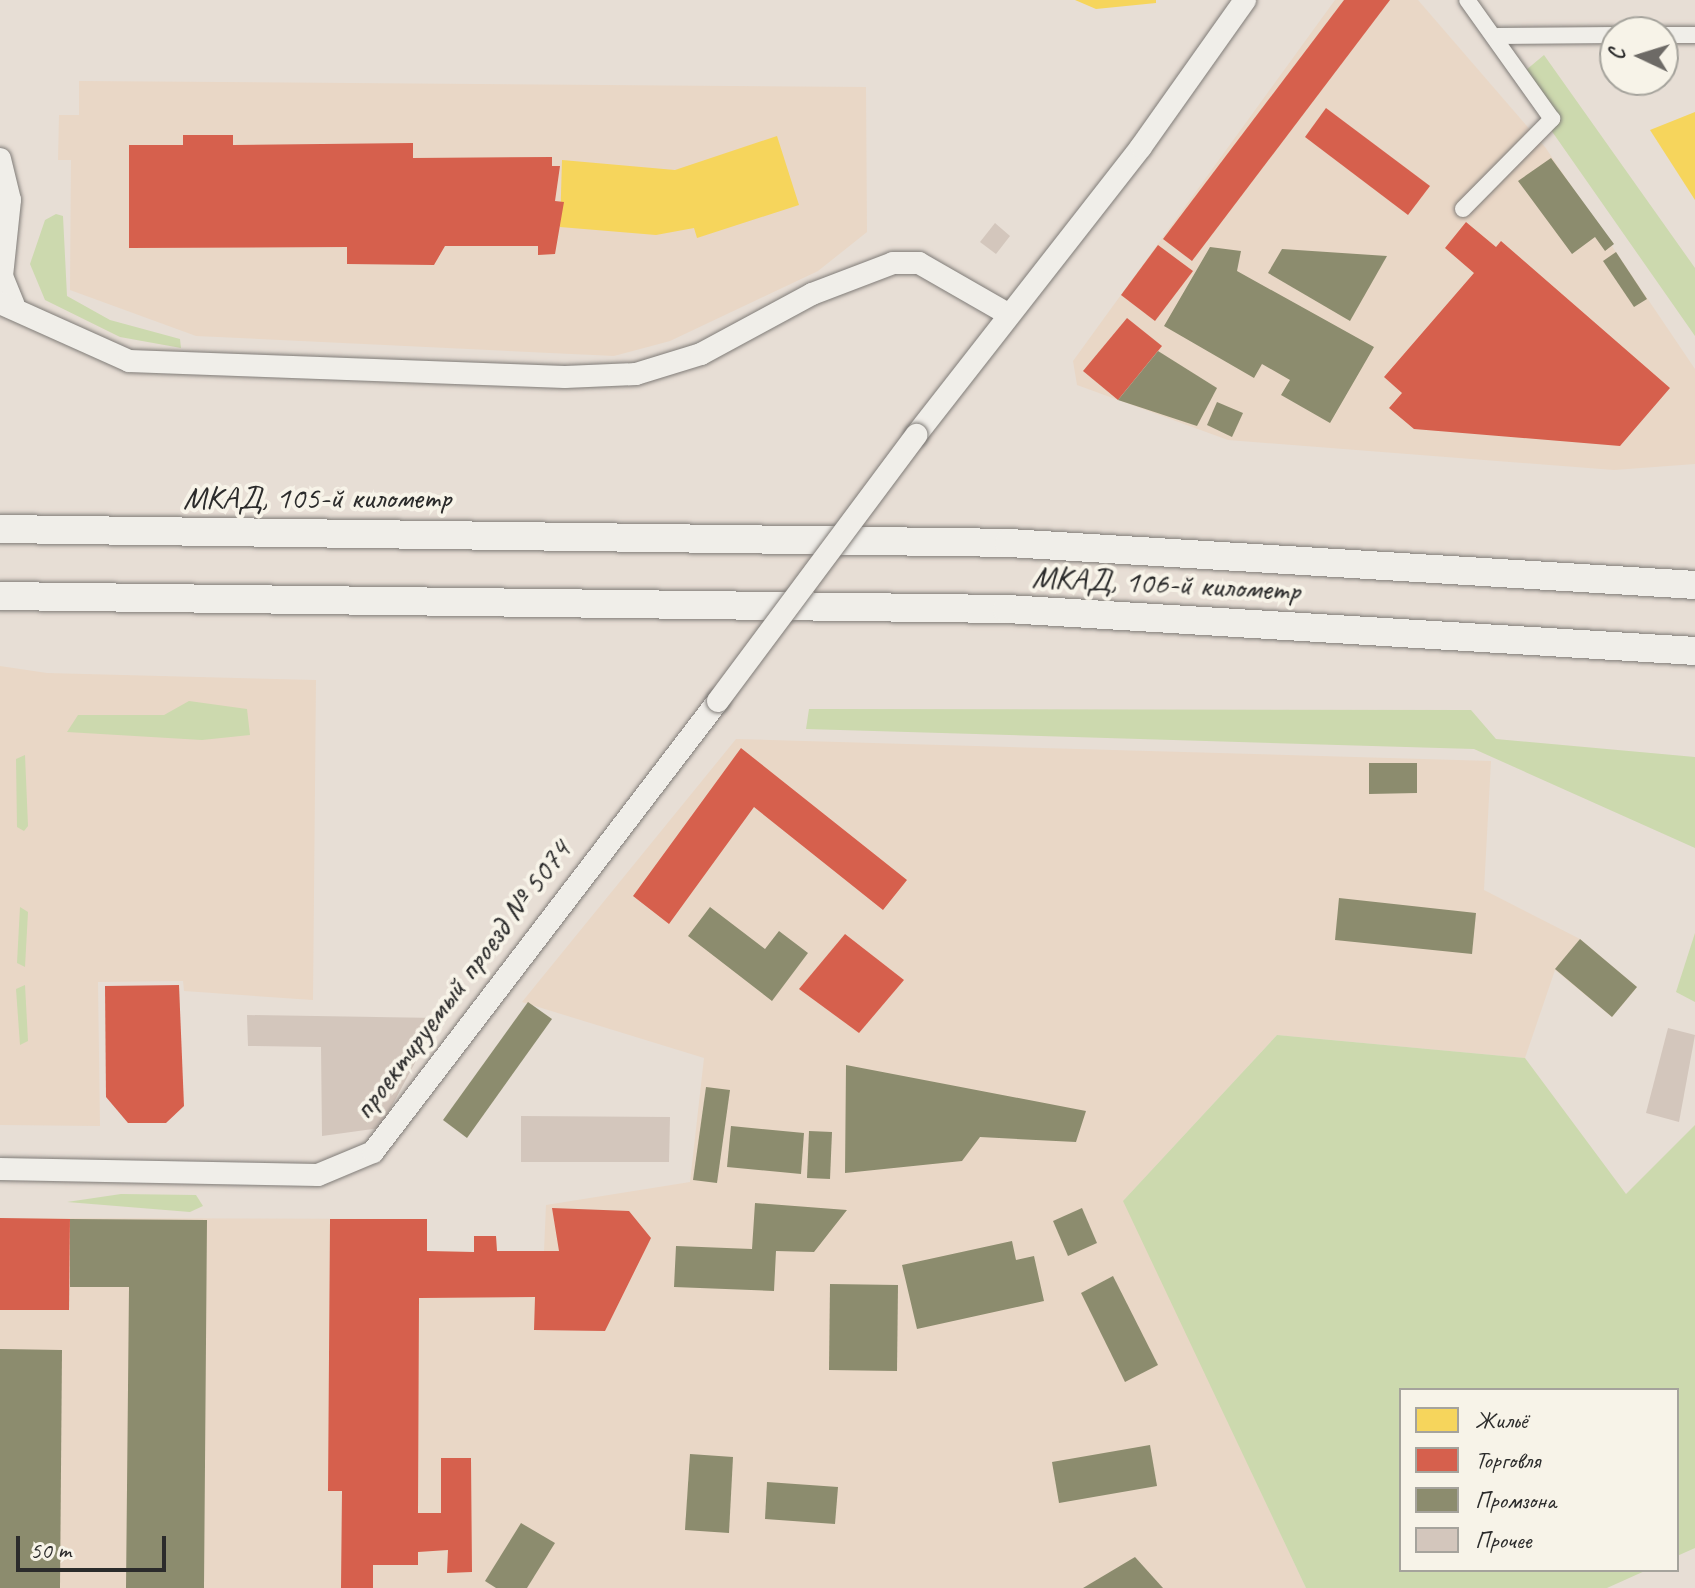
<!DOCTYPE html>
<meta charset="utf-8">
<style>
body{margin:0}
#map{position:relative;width:1695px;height:1588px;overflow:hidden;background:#e7ded5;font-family:Caveat,sans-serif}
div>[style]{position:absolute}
.built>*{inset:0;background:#e9d7c6}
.green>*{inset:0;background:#ccd9ae}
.homes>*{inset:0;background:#f6d55c}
.shops>*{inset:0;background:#d6604d}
.industry>*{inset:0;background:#8c8c6e}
.building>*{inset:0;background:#d3c6bc}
.roads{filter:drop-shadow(0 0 2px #807c78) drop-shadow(0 0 2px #807c78)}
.street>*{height:16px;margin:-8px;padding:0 8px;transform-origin:8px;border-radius:8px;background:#f0eee9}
.secondary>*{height:22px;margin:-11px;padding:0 11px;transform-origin:11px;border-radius:11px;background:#f0eee9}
.highway>*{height:28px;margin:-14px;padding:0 14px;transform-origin:14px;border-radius:14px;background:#f0eee9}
.bridges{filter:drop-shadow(0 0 2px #807c78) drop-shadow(0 0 2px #807c78)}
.secondary-bridge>*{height:22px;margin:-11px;padding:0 11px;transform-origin:11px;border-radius:11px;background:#f0eee9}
span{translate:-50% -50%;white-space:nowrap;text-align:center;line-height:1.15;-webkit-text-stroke:8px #f7f3e8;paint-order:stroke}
.street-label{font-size:32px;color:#2b2b2b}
.legend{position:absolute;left:1399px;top:1388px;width:280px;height:184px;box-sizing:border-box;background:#f7f3e8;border:2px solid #a5a39c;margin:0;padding:10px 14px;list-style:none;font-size:24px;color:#2b2b2b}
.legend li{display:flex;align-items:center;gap:16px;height:40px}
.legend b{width:40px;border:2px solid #a5a39c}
.north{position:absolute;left:1599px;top:16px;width:80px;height:80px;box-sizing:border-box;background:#f7f3e8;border:2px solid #a5a39c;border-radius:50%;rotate:274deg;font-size:22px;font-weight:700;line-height:32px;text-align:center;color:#2b2b2b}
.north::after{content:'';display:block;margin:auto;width:28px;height:36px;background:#6d6a66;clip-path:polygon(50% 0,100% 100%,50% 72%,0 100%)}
.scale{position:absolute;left:16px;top:1536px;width:150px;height:36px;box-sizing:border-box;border:4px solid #2b2b2b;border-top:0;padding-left:10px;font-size:24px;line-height:28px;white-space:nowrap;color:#2b2b2b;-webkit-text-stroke:6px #f7f3e8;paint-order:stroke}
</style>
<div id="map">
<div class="built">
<i style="clip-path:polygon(1335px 0,1418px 0,1545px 147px,1695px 369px,1695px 464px,1614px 470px,1228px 440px,1077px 385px,1073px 361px)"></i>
<i style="clip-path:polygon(79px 81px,866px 87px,867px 232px,818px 271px,670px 341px,614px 356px,196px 336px,70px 290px,71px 160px,58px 160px,59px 115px,79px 115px)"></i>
<i style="clip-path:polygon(0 666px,47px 673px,316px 680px,313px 1000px,184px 991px,183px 981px,98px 982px,100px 1126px,0 1125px)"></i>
<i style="clip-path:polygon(736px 739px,1491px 761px,1484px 890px,1580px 939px,1637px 987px,1612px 1017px,1555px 970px,1525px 1058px,1277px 1035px,1124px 1200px,1306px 1588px,0 1588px,0 1218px,427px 1219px,427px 1251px,474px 1252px,474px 1236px,496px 1236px,497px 1251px,544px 1251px,546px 1205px,690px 1182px,704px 1058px,522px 1002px)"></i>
</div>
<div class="green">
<i style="clip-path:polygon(1544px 55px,1695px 268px,1695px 336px,1551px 130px,1560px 121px,1526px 70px)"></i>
<i style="clip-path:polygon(56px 214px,63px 216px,67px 296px,110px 320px,180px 339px,181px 348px,120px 337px,45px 300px,30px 264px,45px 220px)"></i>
<i style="clip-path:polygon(189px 701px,247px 709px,250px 735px,202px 740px,67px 732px,78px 715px,164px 715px)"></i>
<i style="clip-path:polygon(809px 709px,1471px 710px,1496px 739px,1695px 757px,1695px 848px,1474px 749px,806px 729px)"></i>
<i style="clip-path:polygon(25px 755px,28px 826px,24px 831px,17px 827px,16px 759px)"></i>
<i style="clip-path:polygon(20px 907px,28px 912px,25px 967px,17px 963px)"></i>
<i style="clip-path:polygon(1695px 933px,1695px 1002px,1676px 992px)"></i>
<i style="clip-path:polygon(25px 985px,28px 1041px,20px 1045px,16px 989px)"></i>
<i style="clip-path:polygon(1277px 1035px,1525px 1058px,1626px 1194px,1695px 1125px,1695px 1548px,1677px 1556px,1677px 1390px,1401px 1390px,1401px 1570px,1647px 1570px,1607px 1588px,1306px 1588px,1123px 1201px)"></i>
<i style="clip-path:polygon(121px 1194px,196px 1195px,203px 1206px,190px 1212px,67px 1202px)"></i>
</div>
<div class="homes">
<i style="clip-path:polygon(1075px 0,1156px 0,1156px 3px,1096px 9px)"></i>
<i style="clip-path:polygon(1695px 112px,1695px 200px,1650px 130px)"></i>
<i style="clip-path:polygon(777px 136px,799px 205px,697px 238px,694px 228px,656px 235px,560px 227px,562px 160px,675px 170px)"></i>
</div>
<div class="shops">
<i style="clip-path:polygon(1344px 0,1390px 0,1192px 261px,1163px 239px)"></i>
<i style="clip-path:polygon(1326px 108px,1430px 186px,1408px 215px,1305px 137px)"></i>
<i style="clip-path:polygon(183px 135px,233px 135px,233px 145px,413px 143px,413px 158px,552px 157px,552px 166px,560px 166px,555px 201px,564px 202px,555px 254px,538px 255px,538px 246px,445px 246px,434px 265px,347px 264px,347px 247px,129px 248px,129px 145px,183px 145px)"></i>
<i style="clip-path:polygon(1466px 222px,1496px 247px,1501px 241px,1670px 388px,1620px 446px,1414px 429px,1389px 408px,1402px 393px,1384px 377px,1474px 273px,1445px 248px)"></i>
<i style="clip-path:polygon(1158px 245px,1193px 271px,1155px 321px,1121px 295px)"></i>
<i style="clip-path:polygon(1127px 318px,1162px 346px,1118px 400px,1083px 371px)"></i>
<i style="clip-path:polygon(741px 748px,907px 880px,883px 910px,754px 807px,669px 924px,633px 896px)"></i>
<i style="clip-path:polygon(845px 934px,904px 980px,859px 1033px,799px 989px)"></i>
<i style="clip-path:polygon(179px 985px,184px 1106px,166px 1123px,128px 1123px,106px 1097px,105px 986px)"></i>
<i style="clip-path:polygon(552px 1208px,629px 1211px,651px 1238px,605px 1331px,534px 1330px,535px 1297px,419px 1298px,418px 1513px,441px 1513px,441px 1458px,471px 1458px,472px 1572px,447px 1573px,448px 1550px,418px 1552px,418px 1565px,373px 1565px,373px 1588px,341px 1588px,342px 1491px,328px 1491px,330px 1219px,427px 1219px,427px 1251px,474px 1252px,474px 1236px,496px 1236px,497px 1251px,559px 1251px)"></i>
<i style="clip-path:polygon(0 1218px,70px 1219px,69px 1310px,0 1310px)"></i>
</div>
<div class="industry">
<i style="clip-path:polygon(1551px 158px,1614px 244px,1605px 251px,1595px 237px,1572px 254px,1518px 181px)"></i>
<i style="clip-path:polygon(1210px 247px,1241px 251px,1237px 271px,1374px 347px,1330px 423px,1281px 395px,1290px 380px,1262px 364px,1254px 378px,1164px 326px)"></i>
<i style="clip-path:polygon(1282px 249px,1387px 256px,1350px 321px,1268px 273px)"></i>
<i style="clip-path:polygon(1616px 252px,1647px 299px,1634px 307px,1603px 261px)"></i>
<i style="clip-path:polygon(1158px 351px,1217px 388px,1197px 426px,1118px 400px)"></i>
<i style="clip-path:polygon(1217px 402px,1243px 413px,1232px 437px,1207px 425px)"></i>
<i style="clip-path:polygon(1369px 763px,1417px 763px,1417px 793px,1369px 794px)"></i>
<i style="clip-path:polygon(1339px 898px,1476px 913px,1472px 954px,1335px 940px)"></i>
<i style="clip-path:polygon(710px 907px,765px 949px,779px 931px,808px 953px,772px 1001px,688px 936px)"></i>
<i style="clip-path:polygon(1580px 939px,1637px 987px,1612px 1017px,1555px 969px)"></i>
<i style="clip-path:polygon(528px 1002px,552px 1019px,467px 1138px,443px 1120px)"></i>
<i style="clip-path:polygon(846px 1065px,1086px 1111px,1076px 1142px,980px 1137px,962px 1161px,845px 1173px)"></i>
<i style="clip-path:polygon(706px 1087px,730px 1090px,717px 1183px,693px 1180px)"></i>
<i style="clip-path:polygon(731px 1126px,804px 1133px,801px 1174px,727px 1167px)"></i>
<i style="clip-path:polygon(809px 1131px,832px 1132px,830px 1179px,807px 1178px)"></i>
<i style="clip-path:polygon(755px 1203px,847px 1210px,814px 1252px,776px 1251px,774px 1291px,674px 1287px,676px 1246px,752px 1249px)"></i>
<i style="clip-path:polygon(1082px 1208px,1097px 1243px,1068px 1256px,1053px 1221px)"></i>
<i style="clip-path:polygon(70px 1219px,207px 1220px,204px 1588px,126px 1588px,129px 1287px,70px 1287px)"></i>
<i style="clip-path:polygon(1012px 1241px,1016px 1260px,1034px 1256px,1044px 1301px,917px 1329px,902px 1265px)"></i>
<i style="clip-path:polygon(1113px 1276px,1158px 1365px,1125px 1382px,1081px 1293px)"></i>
<i style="clip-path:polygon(830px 1284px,898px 1285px,897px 1371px,829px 1370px)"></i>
<i style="clip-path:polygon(0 1349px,62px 1350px,60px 1588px,0 1588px)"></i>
<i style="clip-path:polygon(1150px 1445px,1157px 1486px,1059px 1503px,1052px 1462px)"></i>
<i style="clip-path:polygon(690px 1454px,733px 1457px,729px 1533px,685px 1530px)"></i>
<i style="clip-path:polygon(767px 1482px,838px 1487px,835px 1524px,765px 1519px)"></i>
<i style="clip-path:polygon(521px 1523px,555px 1543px,527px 1588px,496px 1588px,485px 1581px)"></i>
<i style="clip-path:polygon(1135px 1557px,1163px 1588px,1083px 1588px)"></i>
</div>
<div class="building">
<i style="clip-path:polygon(995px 223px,1010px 236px,996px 254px,980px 242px)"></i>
<i style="clip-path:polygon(247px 1015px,439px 1018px,380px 1128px,322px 1136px,321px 1047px,248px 1046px)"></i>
<i style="clip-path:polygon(1668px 1028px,1695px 1035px,1679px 1122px,1646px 1113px)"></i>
<i style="clip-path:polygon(521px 1116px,670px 1117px,669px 1162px,521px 1162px)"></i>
</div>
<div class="roads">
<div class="street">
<i style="left:1663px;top:35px;width:32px"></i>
<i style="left:1498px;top:36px;width:117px;rotate:-0.5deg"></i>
<i style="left:1463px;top:209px;width:127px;rotate:-45.3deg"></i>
<i style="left:1552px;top:119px;width:146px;rotate:-125.5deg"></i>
</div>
<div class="secondary">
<i style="left:0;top:159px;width:42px;rotate:76.3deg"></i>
<i style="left:10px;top:200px;width:76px;rotate:96deg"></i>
<i style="left:2px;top:276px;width:31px;rotate:68deg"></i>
<i style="left:0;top:303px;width:141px;rotate:24.2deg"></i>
<i style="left:129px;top:361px;width:436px;rotate:2.1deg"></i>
<i style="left:565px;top:377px;width:71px;rotate:-2.4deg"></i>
<i style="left:636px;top:374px;width:68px;rotate:-17.1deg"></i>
<i style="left:701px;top:354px;width:126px;rotate:-28.4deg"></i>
<i style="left:812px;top:294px;width:87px;rotate:-20.9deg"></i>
<i style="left:893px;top:263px;width:26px"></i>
<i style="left:919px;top:263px;width:103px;rotate:29.8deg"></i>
<i style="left:916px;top:435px;width:365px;rotate:-52deg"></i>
<i style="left:1141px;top:147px;width:180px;rotate:-54.7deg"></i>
<i style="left:0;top:1169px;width:318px;rotate:1.1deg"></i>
<i style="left:318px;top:1175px;width:60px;rotate:-22.7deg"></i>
<i style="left:373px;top:1152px;width:568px;rotate:-52.59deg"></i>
</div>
<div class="highway">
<i style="left:0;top:529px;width:1009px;rotate:0.79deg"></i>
<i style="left:1009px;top:543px;width:687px;rotate:3.5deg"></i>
<i style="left:0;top:596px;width:1007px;rotate:0.74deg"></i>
<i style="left:1007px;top:609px;width:689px;rotate:3.49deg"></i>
</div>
</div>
<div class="bridges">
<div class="secondary-bridge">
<i style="left:718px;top:701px;width:332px;rotate:-53.3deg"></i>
</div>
</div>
<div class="street-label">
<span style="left:317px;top:498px">МКАД, 105-й километр</span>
<span style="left:1166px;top:584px;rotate:3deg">МКАД, 106-й километр</span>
<span style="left:462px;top:980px;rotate:-53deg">проектируемый проезд № 5074</span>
</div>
<ul class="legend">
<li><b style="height:22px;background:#f6d55c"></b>Жильё</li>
<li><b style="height:22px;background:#d6604d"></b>Торговля</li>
<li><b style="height:22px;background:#8c8c6e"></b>Промзона</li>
<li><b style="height:22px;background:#d3c6bc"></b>Прочее</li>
</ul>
<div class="north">С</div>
<div class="scale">50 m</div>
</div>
